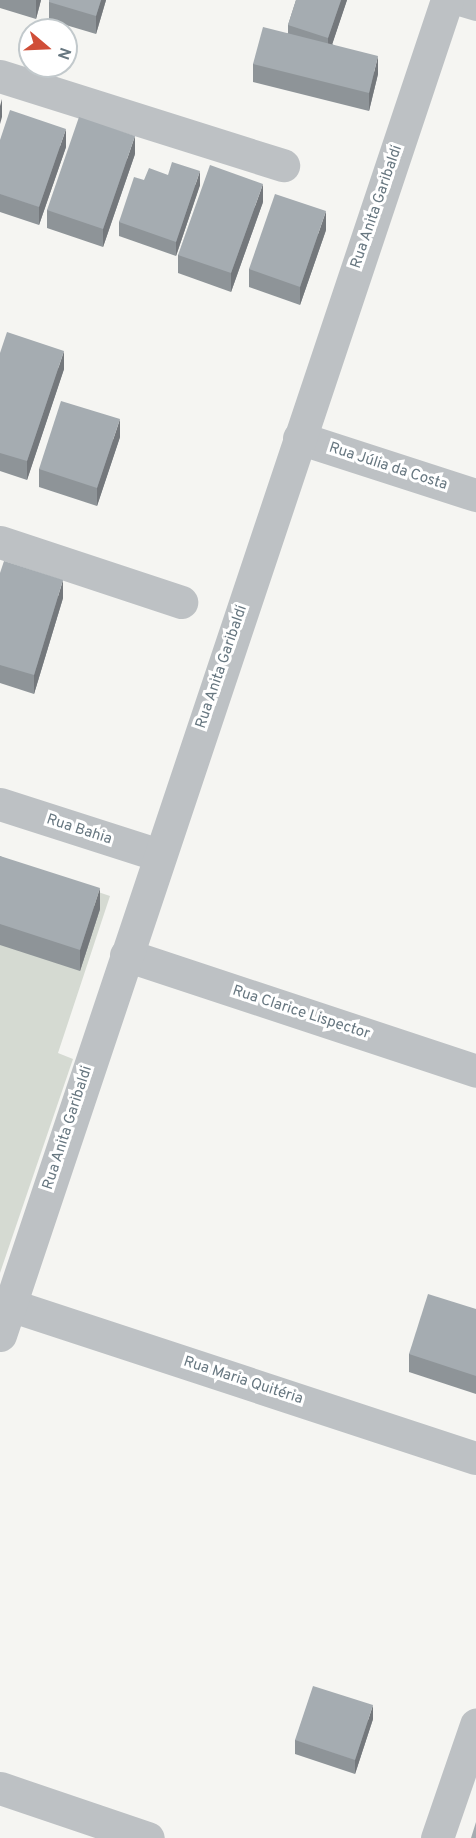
<!DOCTYPE html>
<meta charset="utf-8">
<style>
body{margin:0}
#map{position:relative;width:476px;height:1838px;overflow:hidden;background:#f5f5f2;font-family:Overpass,sans-serif}
div>[style]{position:absolute}
.green>*{inset:0;background:#d5dad2}
.minor>*{height:33px;margin:-16.5px;padding:0 16.5px;transform-origin:16.5px;border-radius:16.5px;background:#bdc1c4}
.wall>*{inset:0;background:#8e9498}
.shaded-wall>*{inset:0;background:#74787c}
.building>*{inset:0;background:#a5acb1}
span{translate:-50% -50%;white-space:nowrap;text-align:center;line-height:1.15;-webkit-text-stroke:6px #fff;paint-order:stroke}
.street-label{font-size:15px;color:#677780}
.north{position:absolute;left:18px;top:18px;width:60px;height:60px;box-sizing:border-box;background:#fff;border:2px solid #c2c9cc;border-radius:50%;rotate:109deg;font-size:16px;font-weight:700;line-height:24px;text-align:center;color:#677780}
.north::after{content:'';display:block;margin:auto;width:21px;height:27px;background:#d04e38;clip-path:polygon(50% 0,100% 100%,50% 72%,0 100%)}
</style>
<div id="map">
<div class="green">
<i style="clip-path:polygon(0 859px,110px 896px,58px 1053px,73px 1059px,0 1273px)"></i>
</div>
<div class="minor">
<i style="left:463px;top:0;width:14px;rotate:17deg"></i>
<i style="left:0;top:76px;width:297px;rotate:17.5deg"></i>
<i style="left:299px;top:438px;width:186px;rotate:17.9deg"></i>
<i style="left:0;top:542px;width:191px;rotate:18.3deg"></i>
<i style="left:0;top:804px;width:167px;rotate:17.8deg"></i>
<i style="left:126px;top:955px;width:369px;rotate:18.3deg"></i>
<i style="left:10px;top:1305px;width:490px;rotate:18.2deg"></i>
<i style="left:0;top:1335px;width:1408px;rotate:-71.49deg"></i>
<i style="left:0;top:1788px;width:156px;rotate:18.7deg"></i>
<i style="left:437px;top:1838px;width:120px;rotate:-71deg"></i>
</div>
<div class="wall">
<i style="clip-path:polygon(0 0,41px 0,36px 19px,0 8px)"></i>
<i style="clip-path:polygon(106px 0,96px 34px,49px 20px,49px 2px)"></i>
<i style="clip-path:polygon(296px 0,347px 0,332px 44px,378px 74px,369px 111px,253px 82px,253px 64px,288px 33px,288px 25px)"></i>
<i style="clip-path:polygon(0 140px,66px 147px,39px 225px,0 212px)"></i>
<i style="clip-path:polygon(135px 154px,103px 247px,47px 228px,47px 210px)"></i>
<i style="clip-path:polygon(144px 180px,200px 185px,176px 256px,119px 236px,119px 222px)"></i>
<i style="clip-path:polygon(263px 202px,231px 292px,178px 273px,178px 255px)"></i>
<i style="clip-path:polygon(326px 230px,300px 305px,249px 287px,249px 269px)"></i>
<i style="clip-path:polygon(0 353px,64px 369px,27px 480px,0 471px)"></i>
<i style="clip-path:polygon(120px 437px,97px 506px,39px 487px,39px 469px)"></i>
<i style="clip-path:polygon(0 573px,63px 598px,34px 694px,0 683px)"></i>
<i style="clip-path:polygon(0 856px,100px 909px,80px 971px,0 945px)"></i>
<i style="clip-path:polygon(476px 1309px,476px 1394px,409px 1372px,409px 1354px)"></i>
<i style="clip-path:polygon(373px 1719px,355px 1774px,295px 1754px,295px 1740px)"></i>
</div>
<div class="shaded-wall">
<i style="clip-path:polygon(36px 0,41px 0,36px 19px)"></i>
<i style="clip-path:polygon(101px 0,106px 0,96px 34px,96px 16px)"></i>
<i style="clip-path:polygon(341px 0,347px 0,328px 57px,328px 38px)"></i>
<i style="clip-path:polygon(378px 56px,378px 74px,369px 111px,369px 93px)"></i>
<i style="clip-path:polygon(2px 99px,2px 117px,0 124px,0 106px)"></i>
<i style="clip-path:polygon(66px 129px,66px 147px,39px 225px,39px 207px)"></i>
<i style="clip-path:polygon(135px 136px,135px 154px,103px 247px,103px 229px)"></i>
<i style="clip-path:polygon(200px 171px,200px 185px,176px 256px,176px 242px)"></i>
<i style="clip-path:polygon(263px 184px,263px 202px,231px 292px,231px 273px)"></i>
<i style="clip-path:polygon(326px 211px,326px 230px,300px 305px,300px 287px)"></i>
<i style="clip-path:polygon(64px 351px,64px 369px,27px 480px,27px 461px)"></i>
<i style="clip-path:polygon(120px 419px,120px 437px,97px 506px,97px 488px)"></i>
<i style="clip-path:polygon(63px 580px,63px 598px,34px 694px,34px 675px)"></i>
<i style="clip-path:polygon(100px 888px,100px 909px,80px 971px,80px 950px)"></i>
<i style="clip-path:polygon(373px 1705px,373px 1719px,355px 1774px,355px 1760px)"></i>
</div>
<div class="building">
<i style="clip-path:polygon(49px 0,101px 0,96px 16px,49px 2px)"></i>
<i style="clip-path:polygon(296px 0,341px 0,328px 38px,288px 25px)"></i>
<i style="clip-path:polygon(263px 27px,378px 56px,369px 93px,253px 64px)"></i>
<i style="clip-path:polygon(10px 110px,66px 129px,39px 207px,0 194px,0 140px)"></i>
<i style="clip-path:polygon(79px 117px,135px 136px,103px 229px,47px 210px)"></i>
<i style="clip-path:polygon(172px 162px,200px 171px,176px 242px,119px 222px,134px 177px,144px 180px,149px 168px,168px 175px)"></i>
<i style="clip-path:polygon(210px 165px,263px 184px,231px 273px,178px 255px)"></i>
<i style="clip-path:polygon(275px 194px,326px 211px,300px 287px,249px 269px)"></i>
<i style="clip-path:polygon(7px 332px,64px 351px,27px 461px,0 453px,0 353px)"></i>
<i style="clip-path:polygon(61px 401px,120px 419px,97px 488px,39px 469px)"></i>
<i style="clip-path:polygon(4px 561px,63px 580px,34px 675px,0 665px,0 573px)"></i>
<i style="clip-path:polygon(0 856px,100px 888px,80px 950px,0 924px)"></i>
<i style="clip-path:polygon(428px 1294px,476px 1309px,476px 1376px,409px 1354px)"></i>
<i style="clip-path:polygon(313px 1686px,373px 1705px,355px 1760px,295px 1740px)"></i>
<i style="clip-path:polygon(476px 1822px,476px 1838px,471px 1838px)"></i>
</div>
<div class="street-label">
<span style="left:377px;top:207px;rotate:-71deg">Rua Anita Garibaldi</span>
<span style="left:388px;top:467px;rotate:18deg">Rua Júlia da Costa</span>
<span style="left:222px;top:667px;rotate:-71deg">Rua Anita Garibaldi</span>
<span style="left:79px;top:830px;rotate:18deg">Rua Bahia</span>
<span style="left:301px;top:1013px;rotate:18deg">Rua Clarice Lispector</span>
<span style="left:68px;top:1128px;rotate:-72deg">Rua Anita Garibaldi</span>
<span style="left:243px;top:1381px;rotate:18deg">Rua Maria Quitéria</span>
</div>
<div class="north">N</div>
</div>
